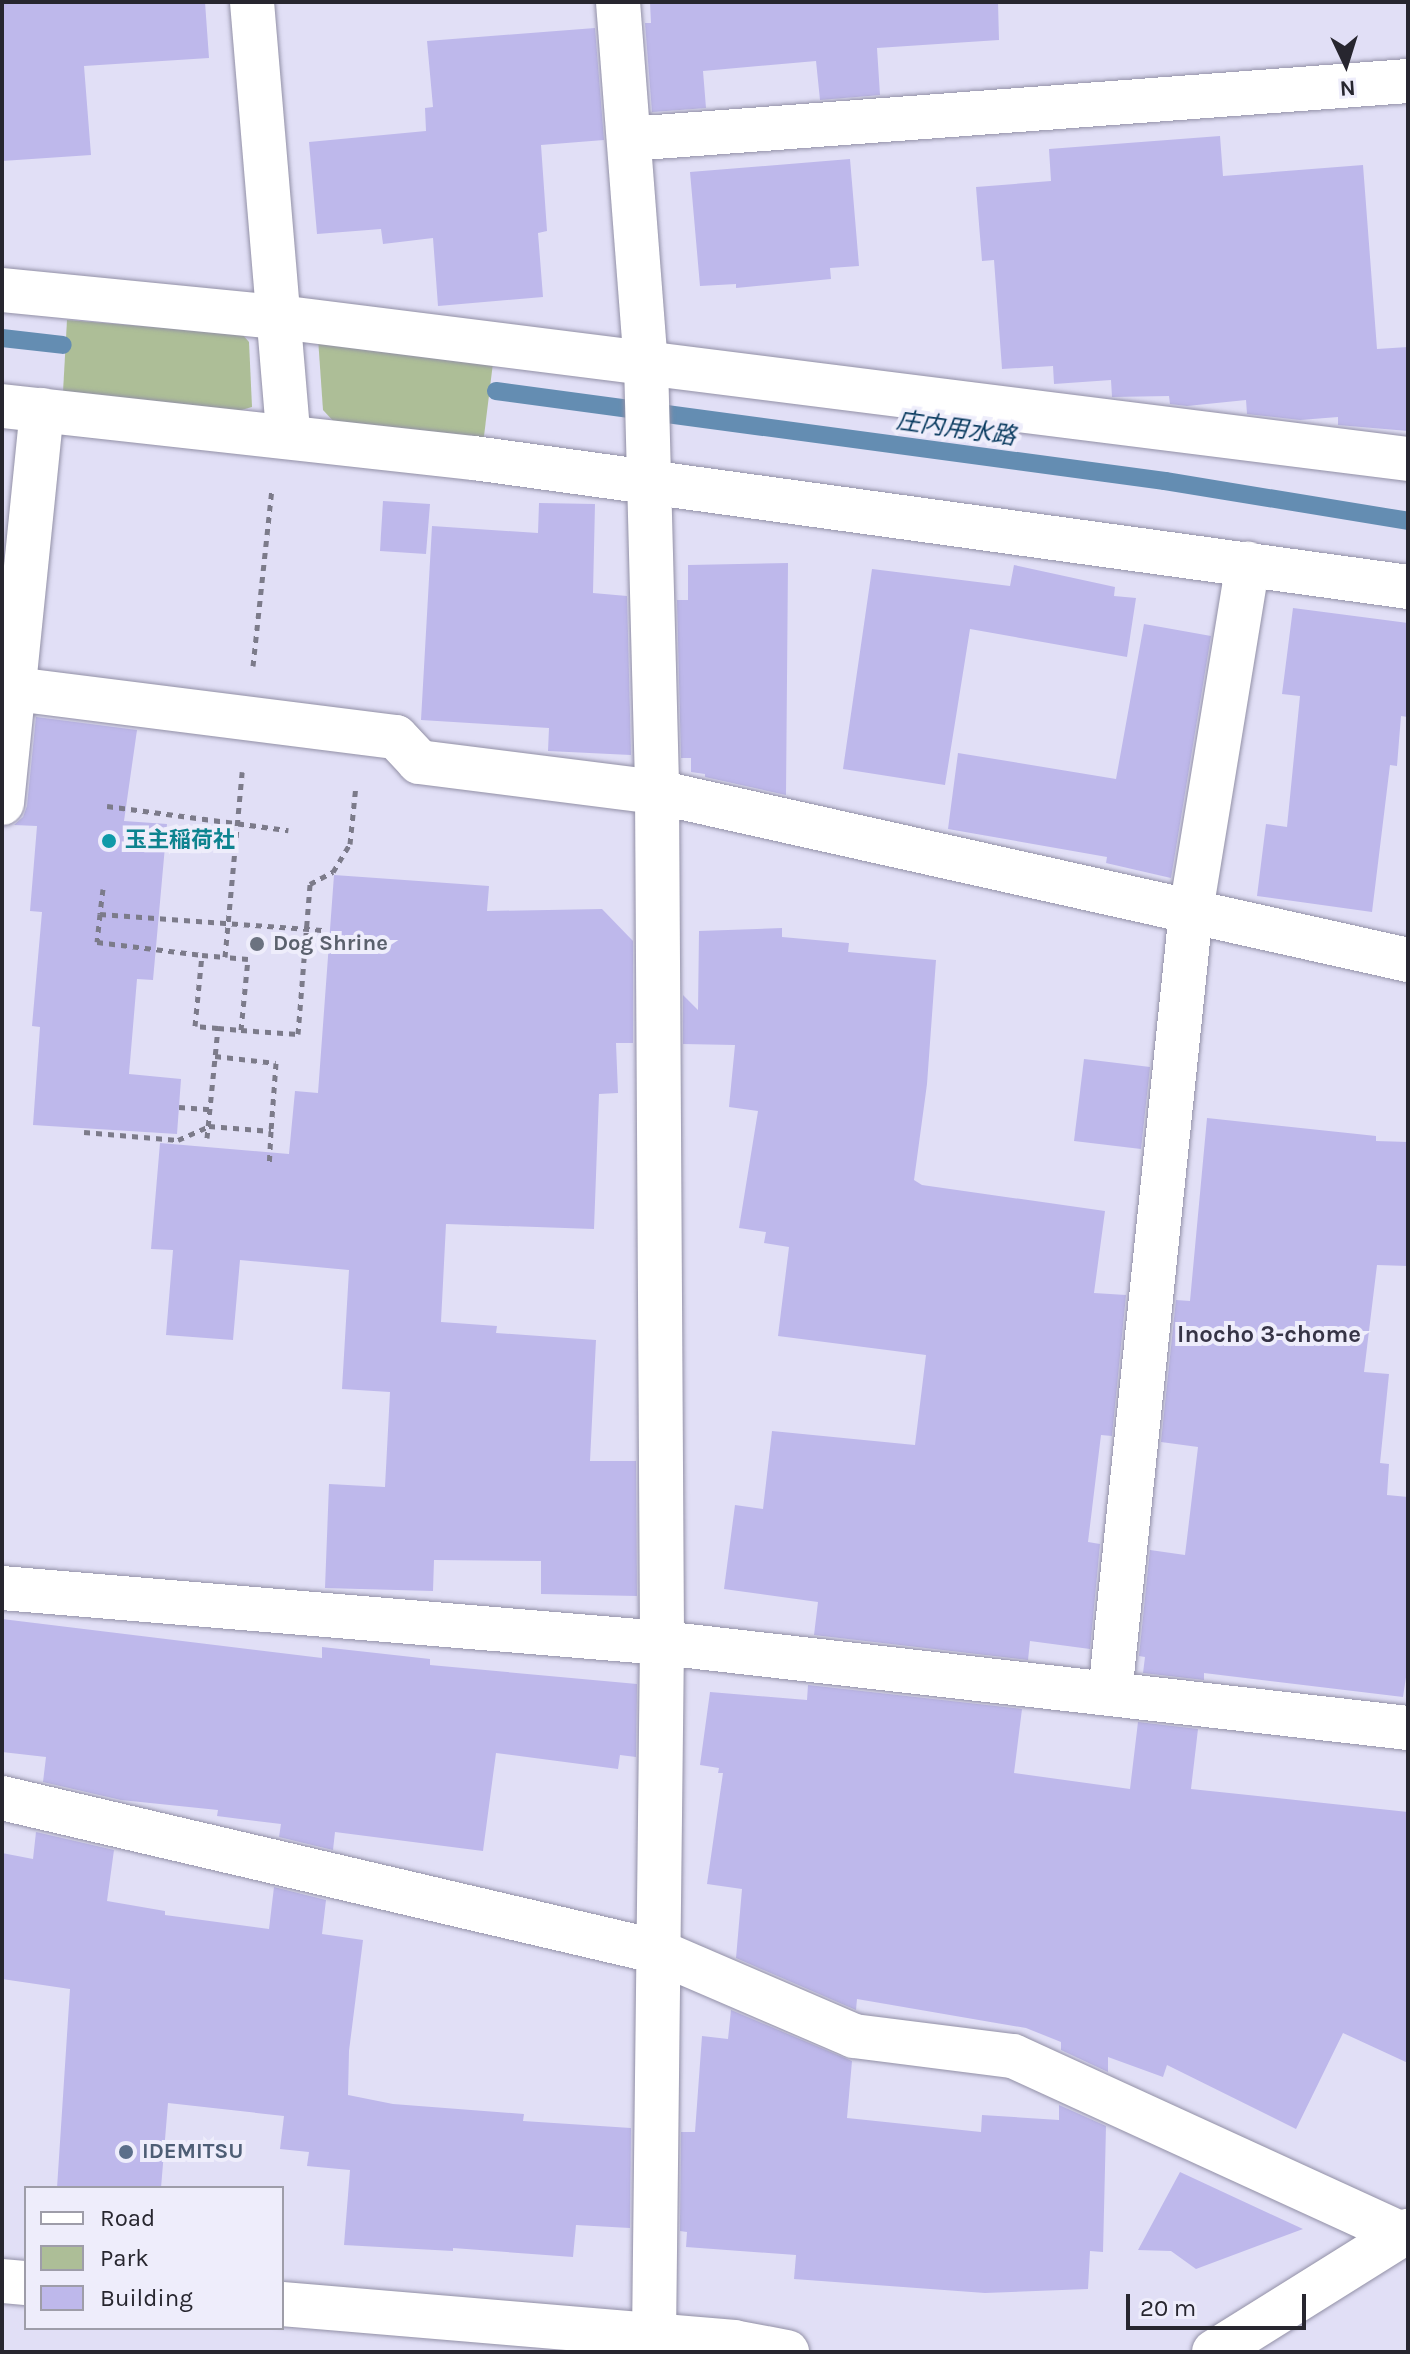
<!DOCTYPE html>
<meta charset="utf-8">
<style>
body{margin:0}
#map{position:relative;width:1410px;height:2354px;overflow:hidden;background:#e1dff6;font-family:Karla,"Noto Sans JP",sans-serif}
div>[style]{position:absolute}
.green>*{inset:0;background:#adbe97}
.stream>*{height:18px;margin:-9px;padding:0 9px;transform-origin:9px;border-radius:9px;background:#648db2}
.building>*{inset:0;background:#beb8eb}
.path>*{height:5px;margin-top:-2.5px;transform-origin:0;background:repeating-linear-gradient(90deg,#7c7b8a 0 6px,transparent 0 12px)}
.roads{filter:drop-shadow(0 0 2px #9290a6) drop-shadow(0 0 2px #9290a6)}
.minor>*{height:44px;margin:-22px;padding:0 22px;transform-origin:22px;border-radius:22px;background:#fff}
.dots>*{width:22px;height:22px;translate:-50% -50%;box-sizing:border-box;border:4px solid #eeedfb;border-radius:50%}
span{translate:-50% -50%;white-space:nowrap;text-align:center;line-height:1.15;-webkit-text-stroke:8px #eeedfb;paint-order:stroke}
.culture-label{font-size:22px;color:#0d838f;font-weight:700}
.left{translate:0 -50%;text-align:left}
.worship-label{font-size:22px;color:#5b616d;font-weight:700}
.service-label{font-size:22px;color:#4e5e75;font-weight:700}
.water-label{font-size:24px;color:#07395e;font-style:italic}
.neighbourhood-label{font-size:24px;color:#363446;font-weight:700}
.frame{position:absolute;inset:0;border:4px solid #27262f;pointer-events:none}
.legend{position:absolute;left:24px;top:2186px;width:260px;height:144px;box-sizing:border-box;background:#eeedfb;border:2px solid #9e9da9;margin:0;padding:10px 14px;list-style:none;font-size:24px;color:#27262f}
.legend li{display:flex;align-items:center;gap:16px;height:40px}
.legend b{width:40px;border:2px solid #9e9da9}
.north{position:absolute;left:1306px;top:24px;width:80px;height:80px;-webkit-text-stroke:6px #eeedfb;paint-order:stroke;rotate:176deg;font-size:22px;font-weight:700;line-height:32px;text-align:center;color:#27262f}
.north::after{content:'';display:block;margin:auto;width:28px;height:36px;background:#27262f;clip-path:polygon(50% 0,100% 100%,50% 72%,0 100%)}
.scale{position:absolute;left:1126px;top:2294px;width:180px;height:36px;box-sizing:border-box;border:4px solid #27262f;border-top:0;padding-left:10px;font-size:24px;line-height:28px;white-space:nowrap;color:#27262f;-webkit-text-stroke:6px #eeedfb;paint-order:stroke}
</style>
<div id="map">
<div class="green">
<i style="clip-path:polygon(67px 320px,242px 334px,249px 342px,252px 407px,231px 413px,63px 392px)"></i>
<i style="clip-path:polygon(318px 338px,493px 363px,483px 444px,336px 424px,323px 410px)"></i>
</div>
<div class="stream">
<i style="left:2px;top:338px;width:61px;rotate:6.5deg"></i>
<i style="left:496px;top:391px;width:675px;rotate:7.66deg"></i>
<i style="left:1165px;top:481px;width:246px;rotate:9.3deg"></i>
</div>
<div class="building">
<i style="clip-path:polygon(2px 2px,205px 2px,209px 58px,84px 66px,91px 155px,2px 161px)"></i>
<i style="clip-path:polygon(650px 2px,998px 2px,999px 40px,877px 48px,880px 95px,820px 100px,816px 61px,703px 71px,706px 108px,652px 112px,645px 23px,651px 23px)"></i>
<i style="clip-path:polygon(595px 28px,604px 140px,541px 145px,547px 231px,538px 233px,543px 297px,438px 306px,433px 238px,383px 244px,381px 229px,317px 234px,309px 142px,426px 131px,425px 108px,433px 107px,427px 41px)"></i>
<i style="clip-path:polygon(1220px 136px,1223px 176px,1363px 165px,1377px 349px,1408px 347px,1408px 431px,1338px 425px,1338px 417px,1300px 420px,1247px 414px,1246px 400px,1187px 406px,1170px 404px,1169px 396px,1112px 397px,1111px 380px,1054px 384px,1053px 366px,1002px 369px,994px 260px,982px 261px,976px 187px,1051px 181px,1049px 149px)"></i>
<i style="clip-path:polygon(850px 159px,859px 266px,830px 268px,831px 279px,736px 288px,736px 284px,700px 286px,690px 172px)"></i>
<i style="clip-path:polygon(383px 501px,430px 504px,426px 554px,380px 551px)"></i>
<i style="clip-path:polygon(539px 503px,595px 504px,593px 593px,627px 596px,631px 755px,548px 751px,549px 728px,421px 720px,432px 526px,538px 533px)"></i>
<i style="clip-path:polygon(788px 563px,786px 795px,705px 777px,705px 774px,691px 772px,691px 758px,681px 758px,677px 600px,688px 600px,688px 565px)"></i>
<i style="clip-path:polygon(1014px 565px,1115px 587px,1114px 596px,1136px 598px,1127px 657px,970px 629px,945px 785px,843px 769px,872px 569px,1010px 586px)"></i>
<i style="clip-path:polygon(1293px 608px,1408px 623px,1408px 717px,1401px 716px,1397px 766px,1390px 765px,1372px 912px,1257px 896px,1266px 824px,1287px 827px,1300px 696px,1282px 694px)"></i>
<i style="clip-path:polygon(1144px 624px,1211px 636px,1171px 878px,1106px 863px,1107px 857px,948px 829px,958px 753px,1116px 779px)"></i>
<i style="clip-path:polygon(36px 717px,137px 730px,124px 821px,167px 824px,153px 980px,137px 979px,129px 1074px,181px 1079px,177px 1134px,33px 1125px,40px 1027px,32px 1026px,42px 912px,30px 911px,37px 826px,14px 825px,23px 817px,27px 806px)"></i>
<i style="clip-path:polygon(334px 875px,489px 886px,487px 911px,602px 909px,633px 941px,633px 1043px,616px 1043px,618px 1093px,599px 1094px,594px 1229px,446px 1224px,441px 1322px,497px 1326px,496px 1333px,596px 1340px,590px 1461px,636px 1461px,637px 1596px,541px 1594px,541px 1561px,434px 1560px,433px 1591px,325px 1588px,329px 1484px,385px 1487px,390px 1392px,342px 1389px,349px 1270px,240px 1260px,233px 1340px,166px 1335px,173px 1250px,151px 1249px,160px 1143px,289px 1154px,295px 1091px,318px 1093px)"></i>
<i style="clip-path:polygon(782px 928px,782px 937px,849px 943px,848px 952px,936px 960px,927px 1084px,914px 1180px,922px 1185px,1105px 1211px,1094px 1293px,1126px 1295px,1112px 1436px,1101px 1435px,1088px 1542px,1100px 1544px,1090px 1649px,1030px 1641px,1028px 1660px,814px 1635px,818px 1602px,724px 1589px,735px 1505px,763px 1509px,772px 1431px,915px 1445px,926px 1355px,778px 1336px,789px 1247px,764px 1243px,766px 1232px,739px 1228px,758px 1111px,729px 1107px,735px 1045px,683px 1044px,683px 995px,698px 1010px,699px 931px)"></i>
<i style="clip-path:polygon(1084px 1059px,1150px 1067px,1141px 1149px,1074px 1141px)"></i>
<i style="clip-path:polygon(1207px 1118px,1376px 1136px,1376px 1141px,1408px 1142px,1408px 1266px,1377px 1265px,1364px 1372px,1389px 1374px,1380px 1463px,1389px 1464px,1387px 1495px,1408px 1497px,1408px 1664px,1403px 1697px,1204px 1673px,1204px 1680px,1143px 1673px,1145px 1657px,1139px 1656px,1150px 1550px,1185px 1555px,1198px 1447px,1161px 1442px,1176px 1300px,1190px 1301px)"></i>
<i style="clip-path:polygon(2px 1619px,322px 1658px,322px 1647px,430px 1659px,430px 1665px,637px 1684px,636px 1757px,620px 1755px,618px 1769px,496px 1753px,483px 1851px,335px 1832px,333px 1850px,279px 1837px,281px 1824px,217px 1816px,218px 1810px,121px 1800px,43px 1782px,46px 1757px,2px 1752px)"></i>
<i style="clip-path:polygon(808px 1685px,1022px 1709px,1014px 1773px,1130px 1789px,1138px 1722px,1198px 1729px,1191px 1789px,1408px 1812px,1408px 2063px,1343px 2033px,1296px 2129px,1167px 2065px,1163px 2077px,1108px 2057px,1108px 2072px,1061px 2050px,1061px 2042px,1026px 2028px,857px 1999px,856px 2010px,736px 1958px,742px 1889px,707px 1884px,723px 1773px,718px 1773px,719px 1768px,700px 1765px,710px 1692px,807px 1700px)"></i>
<i style="clip-path:polygon(36px 1832px,114px 1850px,107px 1901px,165px 1911px,165px 1915px,269px 1929px,274px 1887px,326px 1900px,322px 1934px,363px 1940px,349px 2051px,348px 2095px,393px 2104px,524px 2114px,523px 2121px,631px 2128px,630px 2228px,576px 2225px,573px 2257px,453px 2248px,453px 2251px,344px 2245px,350px 2170px,307px 2166px,309px 2152px,280px 2149px,284px 2116px,168px 2103px,161px 2188px,57px 2188px,70px 1989px,2px 1979px,2px 1853px,33px 1859px)"></i>
<i style="clip-path:polygon(731px 2010px,852px 2061px,847px 2118px,981px 2132px,982px 2115px,1059px 2120px,1059px 2105px,1106px 2126px,1103px 2252px,1090px 2251px,1088px 2289px,985px 2293px,794px 2279px,796px 2255px,686px 2247px,687px 2232px,680px 2231px,681px 2132px,695px 2132px,702px 2036px,728px 2039px)"></i>
<i style="clip-path:polygon(1180px 2172px,1303px 2229px,1196px 2269px,1171px 2251px,1138px 2250px)"></i>
</div>
<div class="path">
<i style="left:253px;top:666px;width:178px;rotate:-83.9deg"></i>
<i style="left:107px;top:806px;width:183px;rotate:7.6deg"></i>
<i style="left:103px;top:889px;width:25px;rotate:97deg"></i>
<i style="left:100px;top:914px;width:226px;rotate:4.1deg"></i>
<i style="left:100px;top:914px;width:28px;rotate:96deg"></i>
<i style="left:97px;top:942px;width:106px;rotate:7.1deg"></i>
<i style="left:218px;top:1028px;width:23px;rotate:5deg"></i>
<i style="left:241px;top:1030px;width:71px;rotate:-84.4deg"></i>
<i style="left:248px;top:959px;width:23px;rotate:-175deg"></i>
<i style="left:241px;top:1030px;width:57px;rotate:4deg"></i>
<i style="left:298px;top:1034px;width:150px;rotate:-85.4deg"></i>
<i style="left:310px;top:884px;width:26px;rotate:-28deg"></i>
<i style="left:333px;top:872px;width:33px;rotate:-59deg"></i>
<i style="left:350px;top:844px;width:59px;rotate:-84.2deg"></i>
<i style="left:215px;top:1056px;width:61px;rotate:6.5deg"></i>
<i style="left:276px;top:1063px;width:68px;rotate:94.2deg"></i>
<i style="left:179px;top:1107px;width:31px;rotate:4deg"></i>
<i style="left:84px;top:1132px;width:94px;rotate:4.9deg"></i>
<i style="left:178px;top:1140px;width:34px;rotate:-24deg"></i>
<i style="left:209px;top:1126px;width:62px;rotate:4.6deg"></i>
<i style="left:271px;top:1131px;width:35px;rotate:93deg"></i>
<i style="left:207px;top:1138px;width:111px;rotate:-84.3deg"></i>
<i style="left:218px;top:1028px;width:23px;rotate:-175deg"></i>
<i style="left:195px;top:1026px;width:71px;rotate:-84.4deg"></i>
<i style="left:202px;top:955px;width:23px;rotate:5deg"></i>
<i style="left:225px;top:957px;width:186px;rotate:-84.7deg"></i>
</div>
<div class="roads">
<div class="minor">
<i style="left:252px;top:2px;width:434px;rotate:85.2deg"></i>
<i style="left:618px;top:2px;width:362px;rotate:85.6deg"></i>
<i style="left:646px;top:363px;width:429px;rotate:88.5deg"></i>
<i style="left:657px;top:792px;width:851px;rotate:89.66deg"></i>
<i style="left:662px;top:1643px;width:692px;rotate:90.66deg"></i>
<i style="left:629px;top:139px;width:781px;rotate:-4.26deg"></i>
<i style="left:2px;top:290px;width:278px;rotate:5.6deg"></i>
<i style="left:279px;top:317px;width:1138px;rotate:7.17deg"></i>
<i style="left:2px;top:406px;width:475px;rotate:6.3deg"></i>
<i style="left:474px;top:458px;width:943px;rotate:7.86deg"></i>
<i style="left:15px;top:689px;width:384px;rotate:7.2deg"></i>
<i style="left:396px;top:737px;width:34px;rotate:47deg"></i>
<i style="left:419px;top:762px;width:240px;rotate:7.2deg"></i>
<i style="left:657px;top:792px;width:770px;rotate:12.61deg"></i>
<i style="left:2px;top:803px;width:395px;rotate:-84.2deg"></i>
<i style="left:2px;top:1588px;width:662px;rotate:4.76deg"></i>
<i style="left:662px;top:1643px;width:751px;rotate:6.5deg"></i>
<i style="left:1110px;top:1694px;width:787px;rotate:-84.09deg"></i>
<i style="left:1191px;top:911px;width:352px;rotate:-80.7deg"></i>
<i style="left:2px;top:1798px;width:675px;rotate:13.19deg"></i>
<i style="left:659px;top:1952px;width:212px;rotate:23.3deg"></i>
<i style="left:854px;top:2036px;width:160px;rotate:7.2deg"></i>
<i style="left:1013px;top:2056px;width:428px;rotate:24.6deg"></i>
<i style="left:2px;top:2281px;width:24px;rotate:5deg"></i>
<i style="left:282px;top:2304px;width:454px;rotate:4.8deg"></i>
<i style="left:734px;top:2342px;width:54px;rotate:10.7deg"></i>
<i style="left:1214px;top:2352px;width:229px;rotate:-32deg"></i>
</div>
</div>
<div class="dots">
<i style="left:109px;top:841px;background:#0f9aa8"></i>
<i style="left:257px;top:944px;background:#6b7280"></i>
<i style="left:126px;top:2152px;background:#5c6f8a"></i>
</div>
<div class="culture-label">
<span class="left" style="left:125px;top:841px">玉主稲荷社</span>
</div>
<div class="worship-label">
<span class="left" style="left:273px;top:944px">Dog Shrine</span>
</div>
<div class="service-label">
<span class="left" style="left:142px;top:2152px">IDEMITSU</span>
</div>
<div class="water-label">
<span style="left:956px;top:429px;rotate:8deg">庄内用水路</span>
</div>
<div class="neighbourhood-label">
<span style="left:1269px;top:1335px">Inocho 3-chome</span>
</div>
<div class="frame"></div>
<ul class="legend">
<li><b style="height:10px;background:#fff"></b>Road</li>
<li><b style="height:22px;background:#adbe97"></b>Park</li>
<li><b style="height:22px;background:#beb8eb"></b>Building</li>
</ul>
<div class="north">N</div>
<div class="scale">20 m</div>
</div>
